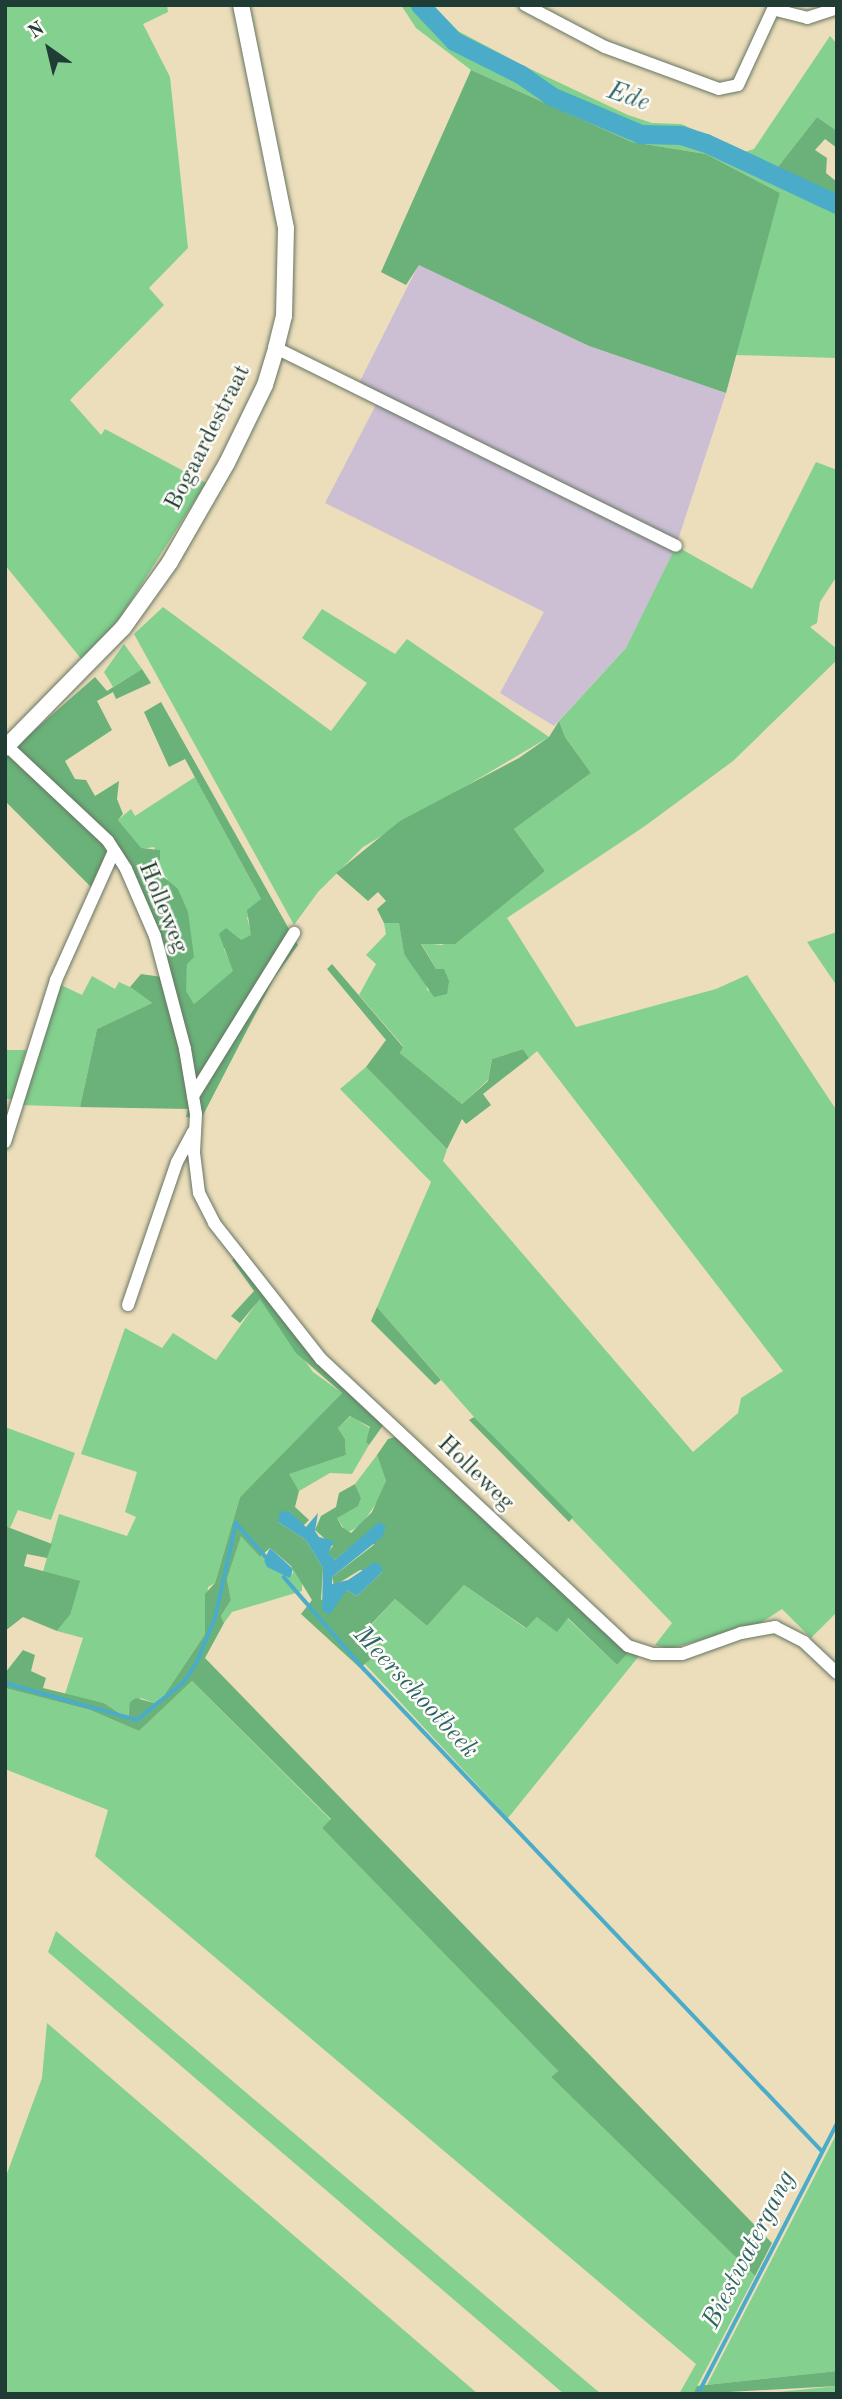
<!DOCTYPE html>
<style>
body{margin:0}
#map{position:relative;width:842px;height:2399px;overflow:hidden;background:#ecdebb;font-family:"Old Standard TT",serif}
div>[style]{position:absolute}
.industrial>*{inset:0;background:#ccbfd4}
.green>*{inset:0;background:#83d08f}
.forest>*{inset:0;background:#6ab27a}
.water>*{inset:0;background:#4aacc9}
.stream>*{height:3.5px;margin:-1.75px;padding:0 1.75px;transform-origin:1.75px;border-radius:1.75px;background:#4aacc9}
.river>*{height:19px;margin:-9.5px;padding:0 9.5px;transform-origin:9.5px;border-radius:9.5px;background:#4aacc9}
.roads{filter:drop-shadow(0 0 2px #677563) drop-shadow(0 0 2px #677563)}
.minor>*{height:12px;margin:-6px;padding:0 6px;transform-origin:6px;border-radius:6px;background:#fff}
.tertiary>*{height:16px;margin:-8px;padding:0 8px;transform-origin:8px;border-radius:8px;background:#fff}
span{translate:-50% -50%;white-space:nowrap;text-align:center;line-height:1.15;-webkit-text-stroke:5px #fdfcf7;paint-order:stroke}
.street-label{font-size:24px;color:#1f3d34}
.water-label{font-size:26px;color:#2e6468;font-style:italic}
.frame{position:absolute;inset:0;border:7px solid #1f3d34;pointer-events:none}
.north{position:absolute;left:14px;top:14px;width:70px;height:70px;-webkit-text-stroke:5px #fdfcf7;paint-order:stroke;rotate:326deg;font-size:19px;font-weight:700;line-height:28px;text-align:center;color:#1f3d34}
.north::after{content:'';display:block;margin:auto;width:24px;height:32px;background:#1f3d34;clip-path:polygon(50% 0,100% 100%,50% 72%,0 100%)}
</style>
<div id="map">
<div class="industrial">
<i style="clip-path:polygon(419px 264px,589px 346px,726px 393px,676px 546px,649px 603px,626px 648px,554px 726px,500px 693px,544px 612px,325px 503px,381px 395px,359px 383px)"></i>
</div>
<div class="green">
<i style="clip-path:polygon(5px 5px,167px 5px,168px 12px,143px 24px,170px 77px,188px 248px,149px 288px,164px 305px,70px 400px,101px 435px,105px 429px,206px 483px,122px 615px,83px 661px,5px 565px)"></i>
<i style="clip-path:polygon(401px 5px,433px 5px,458px 31px,524px 66px,628px 115px,652px 123px,681px 124px,745px 152px,754px 149px,830px 36px,837px 44px,837px 131px,817px 117px,774px 172px,788px 178px,784px 187px,837px 210px,837px 358px,734px 355px,780px 193px,706px 154px,632px 142px,471px 70px,416px 28px)"></i>
<i style="clip-path:polygon(816px 462px,837px 470px,837px 576px,820px 602px,817px 623px,810px 627px,837px 649px,837px 660px,733px 761px,645px 826px,507px 918px,576px 1027px,716px 989px,747px 975px,837px 1111px,837px 1612px,811px 1638px,782px 1609px,761px 1623px,669px 1649px,655px 1645px,672px 1623px,474px 1417px,377px 1307px,431px 1182px,340px 1089px,366px 1067px,447px 1149px,443px 1161px,693px 1452px,738px 1413px,741px 1398px,783px 1371px,537px 1051px,529px 1058px,523px 1049px,492px 1059px,488px 1080px,462px 1104px,400px 1053px,403px 1046px,359px 995px,376px 964px,366px 955px,386px 934px,384px 923px,399px 922px,404px 954px,425px 980px,428px 992px,436px 969px,421px 943px,442px 945px,545px 871px,514px 829px,591px 773px,565px 737px,559px 721px,626px 648px,676px 546px,752px 589px)"></i>
<i style="clip-path:polygon(163px 607px,331px 731px,367px 683px,302px 638px,322px 609px,395px 654px,407px 639px,549px 737px,363px 847px,318px 892px,294px 925px,134px 634px)"></i>
<i style="clip-path:polygon(124px 644px,142px 669px,113px 687px,104px 672px)"></i>
<i style="clip-path:polygon(195px 777px,261px 899px,247px 918px,252px 935px,224px 949px,234px 971px,194px 1004px,185px 991px,187px 964px,167px 878px,147px 863px,160px 860px,154px 847px,141px 849px,118px 820px,131px 809px,135px 816px)"></i>
<i style="clip-path:polygon(837px 932px,837px 986px,807px 942px)"></i>
<i style="clip-path:polygon(92px 976px,115px 989px,119px 982px,130px 987px,152px 1003px,97px 1029px,80px 1107px,21px 1105px,59px 984px,82px 995px)"></i>
<i style="clip-path:polygon(5px 1050px,26px 1050px,13px 1099px,5px 1099px)"></i>
<i style="clip-path:polygon(260px 1298px,313px 1372px,342px 1393px,240px 1497px,215px 1583px,208px 1587px,205px 1634px,163px 1697px,154px 1703px,141px 1698px,129px 1708px,128px 1719px,104px 1703px,65px 1694px,83px 1638px,57px 1631px,70px 1615px,43px 1572px,59px 1514px,127px 1536px,136px 1517px,125px 1512px,137px 1472px,81px 1454px,125px 1328px,162px 1348px,173px 1333px,216px 1360px)"></i>
<i style="clip-path:polygon(351px 1416px,371px 1429px,366px 1441px,369px 1445px,352px 1474px,330px 1473px,299px 1491px,288px 1474px,346px 1455px,345px 1439px,338px 1428px)"></i>
<i style="clip-path:polygon(5px 1427px,75px 1453px,51px 1520px,18px 1510px,10px 1528px,5px 1526px)"></i>
<i style="clip-path:polygon(377px 1455px,386px 1481px,380px 1498px,361px 1525px,347px 1533px,337px 1518px,361px 1498px,355px 1484px)"></i>
<i style="clip-path:polygon(241px 1535px,260px 1557px,265px 1552px,264px 1560px,293px 1574px,293px 1569px,302px 1581px,302px 1591px,232px 1612px,224px 1623px,221px 1616px,231px 1600px,227px 1579px)"></i>
<i style="clip-path:polygon(464px 1585px,525px 1628px,537px 1617px,567px 1618px,617px 1665px,629px 1652px,639px 1656px,508px 1818px,365px 1664px,375px 1655px,360px 1637px,395px 1599px,427px 1626px)"></i>
<i style="clip-path:polygon(192px 1681px,331px 1820px,322px 1828px,558px 2071px,551px 2077px,755px 2276px,693px 2394px,679px 2394px,696px 2364px,95px 1856px,108px 1810px,5px 1769px,5px 1688px,90px 1710px,139px 1731px)"></i>
<i style="clip-path:polygon(56px 1931px,601px 2394px,564px 2394px,48px 1952px)"></i>
<i style="clip-path:polygon(47px 2023px,478px 2394px,5px 2394px,5px 2179px,42px 2078px)"></i>
<i style="clip-path:polygon(837px 2133px,837px 2371px,707px 2385px)"></i>
<i style="clip-path:polygon(837px 2386px,837px 2394px,759px 2394px)"></i>
</div>
<div class="forest">
<i style="clip-path:polygon(471px 70px,632px 142px,706px 154px,780px 193px,726px 393px,589px 346px,419px 265px,406px 285px,381px 272px)"></i>
<i style="clip-path:polygon(817px 117px,837px 131px,837px 148px,825px 139px,815px 150px,827px 158px,826px 173px,837px 182px,837px 201px,774px 172px)"></i>
<i style="clip-path:polygon(142px 669px,151px 683px,116px 699px,113px 692px,97px 701px,112px 730px,65px 761px,75px 779px,86px 780px,95px 796px,119px 781px,117px 799px,123px 814px,118px 820px,141px 848px,160px 850px,160px 860px,147px 863px,178px 889px,188px 912px,194px 957px,187px 964px,186px 991px,194px 1004px,233px 971px,219px 934px,226px 928px,241px 940px,251px 935px,247px 910px,261px 899px,185px 759px,169px 767px,144px 712px,161px 702px,298px 945px,274px 978px,201px 1119px,186px 1117px,188px 1109px,80px 1107px,97px 1029px,152px 1003px,130px 987px,141px 974px,169px 978px,113px 844px,91px 887px,5px 801px,5px 756px,95px 677px,107px 691px)"></i>
<i style="clip-path:polygon(559px 721px,565px 737px,591px 773px,514px 829px,545px 871px,455px 944px,421px 944px,436px 969px,444px 969px,449px 981px,447px 994px,434px 997px,404px 954px,399px 923px,384px 923px,377px 909px,386px 901px,378px 892px,368px 901px,336px 873px,400px 821px,519px 758px,549px 737px)"></i>
<i style="clip-path:polygon(332px 964px,403px 1047px,400px 1053px,462px 1104px,488px 1081px,492px 1059px,523px 1049px,529px 1058px,483px 1094px,491px 1105px,466px 1124px,462px 1119px,447px 1149px,366px 1067px,386px 1040px,327px 969px)"></i>
<i style="clip-path:polygon(236px 1257px,384px 1424px,369px 1445px,366px 1442px,370px 1427px,350px 1416px,338px 1428px,345px 1439px,346px 1455px,289px 1474px,299px 1491px,295px 1507px,309px 1520px,303px 1526px,289px 1511px,278px 1522px,306px 1540px,323px 1568px,321px 1600px,347px 1590px,357px 1596px,382px 1572px,360px 1570px,334px 1586px,332px 1577px,375px 1544px,347px 1550px,335px 1560px,327px 1553px,333px 1546px,315px 1530px,321px 1516px,336px 1507px,339px 1493px,355px 1484px,361px 1498px,358px 1506px,337px 1518px,342px 1527px,351px 1533px,372px 1512px,386px 1481px,377px 1455px,388px 1439px,395px 1437px,629px 1652px,617px 1665px,568px 1618px,557px 1632px,537px 1617px,526px 1628px,464px 1585px,427px 1626px,395px 1599px,360px 1636px,376px 1655px,360px 1668px,301px 1614px,312px 1600px,291px 1566px,270px 1548px,260px 1557px,241px 1536px,227px 1579px,231px 1600px,221px 1616px,224px 1623px,205px 1658px,772px 2243px,755px 2276px,551px 2077px,558px 2071px,322px 1828px,331px 1819px,192px 1681px,139px 1731px,90px 1710px,5px 1688px,5px 1673px,23px 1650px,35px 1655px,31px 1671px,46px 1678px,43px 1688px,104px 1703px,128px 1719px,130px 1702px,136px 1698px,154px 1703px,163px 1697px,205px 1634px,205px 1594px,215px 1583px,240px 1497px,342px 1393px,296px 1353px,260px 1299px,240px 1323px,231px 1316px,254px 1291px,232px 1260px)"></i>
<i style="clip-path:polygon(377px 1307px,441px 1380px,435px 1385px,371px 1321px)"></i>
<i style="clip-path:polygon(474px 1417px,573px 1517px,569px 1522px,469px 1420px)"></i>
<i style="clip-path:polygon(5px 1526px,52px 1544px,47px 1558px,27px 1554px,24px 1566px,80px 1581px,70px 1615px,57px 1631px,23px 1617px,5px 1631px)"></i>
<i style="clip-path:polygon(837px 2371px,837px 2386px,693px 2394px,697px 2386px)"></i>
</div>
<div class="water">
<i style="clip-path:polygon(289px 1511px,306px 1527px,318px 1513px,315px 1531px,319px 1537px,334px 1541px,328px 1553px,335px 1560px,379px 1522px,386px 1526px,382px 1537px,332px 1577px,332px 1584px,348px 1580px,375px 1562px,381px 1565px,382px 1572px,357px 1596px,347px 1590px,329px 1615px,322px 1610px,323px 1568px,306px 1540px,278px 1522px,280px 1512px)"></i>
<i style="clip-path:polygon(270px 1548px,293px 1569px,290px 1578px,267px 1567px,264px 1560px)"></i>
</div>
<div class="stream">
<i style="left:284px;top:1577px;width:122px;rotate:49deg"></i>
<i style="left:364px;top:1669px;width:665px;rotate:46.46deg"></i>
<i style="left:5px;top:1683px;width:137px;rotate:15.7deg"></i>
<i style="left:137px;top:1720px;width:59px;rotate:-38.8deg"></i>
<i style="left:183px;top:1683px;width:25px;rotate:-56deg"></i>
<i style="left:197px;top:1662px;width:48px;rotate:-67.8deg"></i>
<i style="left:215px;top:1618px;width:97px;rotate:-77.5deg"></i>
<i style="left:236px;top:1523px;width:47px;rotate:48.5deg"></i>
<i style="left:698px;top:2394px;width:305px;rotate:-62.8deg"></i>
</div>
<div class="river">
<i style="left:420px;top:5px;width:50px;rotate:46.6deg"></i>
<i style="left:454px;top:41px;width:74px;rotate:26.6deg"></i>
<i style="left:520px;top:74px;width:38px;rotate:35deg"></i>
<i style="left:551px;top:96px;width:98px;rotate:22.9deg"></i>
<i style="left:641px;top:134px;width:40px;rotate:1.4deg"></i>
<i style="left:681px;top:135px;width:26px;rotate:18deg"></i>
<i style="left:706px;top:143px;width:145px;rotate:25deg"></i>
</div>
<div class="roads">
<div class="minor">
<i style="left:525px;top:5px;width:90px;rotate:27.7deg"></i>
<i style="left:605px;top:47px;width:121px;rotate:20.2deg"></i>
<i style="left:719px;top:89px;width:19px;rotate:-12deg"></i>
<i style="left:738px;top:85px;width:88px;rotate:-65.2deg"></i>
<i style="left:776px;top:10px;width:32px;rotate:14deg"></i>
<i style="left:807px;top:18px;width:32px;rotate:-18deg"></i>
<i style="left:276px;top:348px;width:446px;rotate:26.3deg"></i>
<i style="left:7px;top:746px;width:139px;rotate:43.2deg"></i>
<i style="left:108px;top:841px;width:33px;rotate:57deg"></i>
<i style="left:126px;top:869px;width:73px;rotate:66.6deg"></i>
<i style="left:155px;top:936px;width:117px;rotate:75.1deg"></i>
<i style="left:185px;top:1049px;width:66px;rotate:80.4deg"></i>
<i style="left:196px;top:1114px;width:39px;rotate:93deg"></i>
<i style="left:194px;top:1153px;width:40px;rotate:82.9deg"></i>
<i style="left:199px;top:1193px;width:34px;rotate:63deg"></i>
<i style="left:214px;top:1223px;width:173px;rotate:51.8deg"></i>
<i style="left:321px;top:1359px;width:420px;rotate:43.1deg"></i>
<i style="left:628px;top:1646px;width:26px;rotate:18deg"></i>
<i style="left:653px;top:1654px;width:29px"></i>
<i style="left:682px;top:1654px;width:63px;rotate:-19.6deg"></i>
<i style="left:741px;top:1633px;width:35px;rotate:-10deg"></i>
<i style="left:775px;top:1627px;width:33px;rotate:27deg"></i>
<i style="left:804px;top:1642px;width:45px;rotate:43.2deg"></i>
<i style="left:193px;top:1096px;width:192px;rotate:-58.2deg"></i>
<i style="left:5px;top:1142px;width:170px;rotate:-72.5deg"></i>
<i style="left:56px;top:980px;width:141px;rotate:-65.8deg"></i>
<i style="left:128px;top:1305px;width:151px;rotate:-71.1deg"></i>
<i style="left:177px;top:1162px;width:34px;rotate:-62deg"></i>
</div>
<div class="tertiary">
<i style="left:5px;top:748px;width:168px;rotate:-45.5deg"></i>
<i style="left:123px;top:628px;width:81px;rotate:-54.5deg"></i>
<i style="left:170px;top:562px;width:114px;rotate:-60.1deg"></i>
<i style="left:227px;top:463px;width:87px;rotate:-64deg"></i>
<i style="left:265px;top:385px;width:39px;rotate:-73deg"></i>
<i style="left:276px;top:348px;width:33px;rotate:-76deg"></i>
<i style="left:284px;top:316px;width:88px;rotate:-88.7deg"></i>
<i style="left:286px;top:228px;width:227px;rotate:-101.4deg"></i>
</div>
</div>
<div class="street-label">
<span style="left:209px;top:438px;rotate:-63deg">Bogaardestraat</span>
<span style="left:162px;top:908px;rotate:68deg">Holleweg</span>
<span style="left:475px;top:1474px;rotate:44deg">Holleweg</span>
</div>
<div class="water-label">
<span style="left:628px;top:98px;rotate:19deg">Ede</span>
<span style="left:415px;top:1693px;rotate:47deg">Meerschootbeek</span>
<span style="left:750px;top:2250px;rotate:-63deg">Biestwatergang</span>
</div>
<div class="frame"></div>
<div class="north">N</div>
</div>
